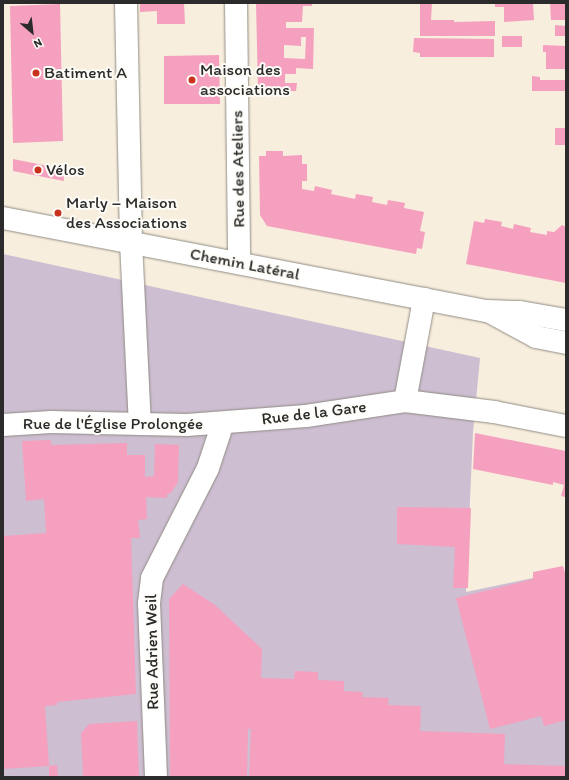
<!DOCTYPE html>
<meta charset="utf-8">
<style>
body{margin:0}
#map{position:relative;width:569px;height:780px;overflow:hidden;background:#f7eedd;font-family:Itim,sans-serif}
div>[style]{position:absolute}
.industrial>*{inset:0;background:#cdbed2}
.building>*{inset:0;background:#f5a0bf}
.roads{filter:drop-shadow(0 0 1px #918c84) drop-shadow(0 0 1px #918c84)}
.minor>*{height:22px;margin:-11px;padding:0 11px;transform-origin:11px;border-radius:11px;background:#fff}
.tertiary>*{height:22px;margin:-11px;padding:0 11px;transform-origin:11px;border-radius:11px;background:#fff}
.dots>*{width:11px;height:11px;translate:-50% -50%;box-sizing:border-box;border:2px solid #fdfcf7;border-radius:50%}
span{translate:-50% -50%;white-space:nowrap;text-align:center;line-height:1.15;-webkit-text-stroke:4px #fdfcf7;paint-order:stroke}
.poi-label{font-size:17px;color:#2b2b2b}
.left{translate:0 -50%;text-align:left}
.street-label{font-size:17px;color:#2b2b2b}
.frame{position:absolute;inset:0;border:4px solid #2b2b2b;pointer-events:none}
.north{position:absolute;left:12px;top:12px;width:40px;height:40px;-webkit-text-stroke:3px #fdfcf7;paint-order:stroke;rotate:152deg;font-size:11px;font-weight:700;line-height:16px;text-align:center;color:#2b2b2b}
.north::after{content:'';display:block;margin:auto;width:14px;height:18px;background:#2b2b2b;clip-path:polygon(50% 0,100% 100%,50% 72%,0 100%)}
</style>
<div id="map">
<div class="industrial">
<i style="clip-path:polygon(3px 254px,480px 358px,473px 432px,466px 592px,566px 571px,566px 777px,3px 777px)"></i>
</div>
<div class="building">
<i style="clip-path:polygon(140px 3px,184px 3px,185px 24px,157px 24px,157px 11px,140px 12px)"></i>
<i style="clip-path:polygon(evenodd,256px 3px,312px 3px,312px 6px,303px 6px,302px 22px,286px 22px,286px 28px,314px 28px,313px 69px,296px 68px,296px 74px,285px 74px,285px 83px,297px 83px,296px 91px,258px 91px,256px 3px,301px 37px,306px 37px,305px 59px,284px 58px,284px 45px,301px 46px,301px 37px)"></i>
<i style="clip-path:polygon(420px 3px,432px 3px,431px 20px,454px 20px,454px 22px,495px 21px,495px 36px,420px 36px)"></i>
<i style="clip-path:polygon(495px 3px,533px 3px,534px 20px,504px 22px,504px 7px,495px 7px)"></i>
<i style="clip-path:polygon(550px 3px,566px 3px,566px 20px,551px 20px)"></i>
<i style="clip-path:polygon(60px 4px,63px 141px,13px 143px,10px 6px)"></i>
<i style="clip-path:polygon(555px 25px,566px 26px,566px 36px,555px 36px)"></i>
<i style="clip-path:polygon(502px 36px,522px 36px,522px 47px,502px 47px)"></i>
<i style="clip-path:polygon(414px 38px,494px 39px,494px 57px,420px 57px,420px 53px,413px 52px)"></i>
<i style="clip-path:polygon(543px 45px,566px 46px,566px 69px,546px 69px,546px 52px,543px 52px)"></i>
<i style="clip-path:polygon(219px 55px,220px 104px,164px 104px,164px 56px)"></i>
<i style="clip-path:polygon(532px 76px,540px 77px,540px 80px,566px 80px,566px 91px,532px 91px)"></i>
<i style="clip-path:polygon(555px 128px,566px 128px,566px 145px,555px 145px)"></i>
<i style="clip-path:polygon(266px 151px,283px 151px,283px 156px,302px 155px,302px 164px,307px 164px,307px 181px,302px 181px,302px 189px,314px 191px,315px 186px,332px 190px,331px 194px,355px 199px,356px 194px,373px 197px,372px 202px,387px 205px,388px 200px,405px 203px,404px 208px,424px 212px,420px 231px,425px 232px,422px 249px,417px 248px,416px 254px,267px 226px,260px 215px,259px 156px,266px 156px)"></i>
<i style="clip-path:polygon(13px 159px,63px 169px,64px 181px,13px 171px)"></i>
<i style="clip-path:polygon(485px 219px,502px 222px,501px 226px,513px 229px,514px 224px,531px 228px,530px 232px,547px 235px,547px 231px,554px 232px,562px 225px,566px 227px,566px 283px,466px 264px,474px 221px,484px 223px)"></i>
<i style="clip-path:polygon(475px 433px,566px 451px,566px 501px,565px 497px,561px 496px,564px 485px,553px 482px,553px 485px,473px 469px)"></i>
<i style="clip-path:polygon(51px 440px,51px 445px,127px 443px,127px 455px,145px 455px,145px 477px,154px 476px,155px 444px,179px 445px,178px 482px,171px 493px,167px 494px,167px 498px,146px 497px,147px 519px,138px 520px,140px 538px,131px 538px,136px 694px,57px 702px,57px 705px,45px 706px,49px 766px,57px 765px,58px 777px,49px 777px,49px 766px,3px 769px,3px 536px,46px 533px,44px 499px,26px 501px,22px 441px)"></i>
<i style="clip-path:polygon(397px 507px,471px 508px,468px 588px,453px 588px,455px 547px,397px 544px)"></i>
<i style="clip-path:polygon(563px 566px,566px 576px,566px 720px,544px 726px,541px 716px,490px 729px,456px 598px,533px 579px,533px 572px)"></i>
<i style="clip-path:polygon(183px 584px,215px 605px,262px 649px,261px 678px,294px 679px,295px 671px,318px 672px,318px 680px,344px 681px,344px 691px,363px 692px,362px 697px,389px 698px,388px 705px,421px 706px,420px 731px,505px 734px,504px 764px,566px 766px,565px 777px,249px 777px,251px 729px,248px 729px,247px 777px,170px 777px,169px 599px)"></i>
<i style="clip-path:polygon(137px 721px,139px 777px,83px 777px,81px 733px,89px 724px)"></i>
</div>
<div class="roads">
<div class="minor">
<i style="left:126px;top:3px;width:239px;rotate:88.8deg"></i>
<i style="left:131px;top:242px;width:182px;rotate:87.2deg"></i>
<i style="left:236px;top:3px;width:260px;rotate:89.3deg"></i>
<i style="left:405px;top:401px;width:104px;rotate:-79.4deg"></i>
<i style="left:3px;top:425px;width:48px;rotate:-3.6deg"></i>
<i style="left:51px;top:422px;width:136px;rotate:1.3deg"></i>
<i style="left:187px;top:425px;width:119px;rotate:-4.3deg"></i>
<i style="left:306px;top:416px;width:100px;rotate:-8.6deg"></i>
<i style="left:405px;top:401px;width:90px;rotate:7deg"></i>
<i style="left:494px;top:412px;width:73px;rotate:11deg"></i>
<i style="left:156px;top:777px;width:174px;rotate:-92.3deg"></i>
<i style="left:149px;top:603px;width:25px;rotate:-83deg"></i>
<i style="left:152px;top:578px;width:123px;rotate:-63deg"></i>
<i style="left:208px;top:468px;width:47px;rotate:-71.6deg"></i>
</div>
<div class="tertiary">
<i style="left:3px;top:218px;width:493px;rotate:10.9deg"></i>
<i style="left:487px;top:311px;width:33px;rotate:2deg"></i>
<i style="left:520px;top:312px;width:47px;rotate:9.9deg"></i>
<i style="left:492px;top:313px;width:50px;rotate:28.6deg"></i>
<i style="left:536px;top:337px;width:31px;rotate:11deg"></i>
</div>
</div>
<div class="dots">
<i style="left:36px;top:73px;background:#c8321e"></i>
<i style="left:192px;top:80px;background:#c8321e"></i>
<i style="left:38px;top:170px;background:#c8321e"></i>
<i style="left:58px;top:213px;background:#c8321e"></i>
</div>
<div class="poi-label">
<span class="left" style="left:200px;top:80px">Maison des<br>associations</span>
<span class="left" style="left:44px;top:73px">Batiment A</span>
<span class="left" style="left:46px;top:170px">Vélos</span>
<span class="left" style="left:66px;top:213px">Marly – Maison<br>des Associations</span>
</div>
<div class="street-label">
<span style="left:238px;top:169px;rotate:-91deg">Rue des Ateliers</span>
<span style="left:245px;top:264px;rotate:11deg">Chemin Latéral</span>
<span style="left:314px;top:413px;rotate:-7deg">Rue de la Gare</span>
<span style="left:113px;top:424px">Rue de l'Église Prolongée</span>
<span style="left:152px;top:652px;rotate:-91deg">Rue Adrien Weil</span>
</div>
<div class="frame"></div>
<div class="north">N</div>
</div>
